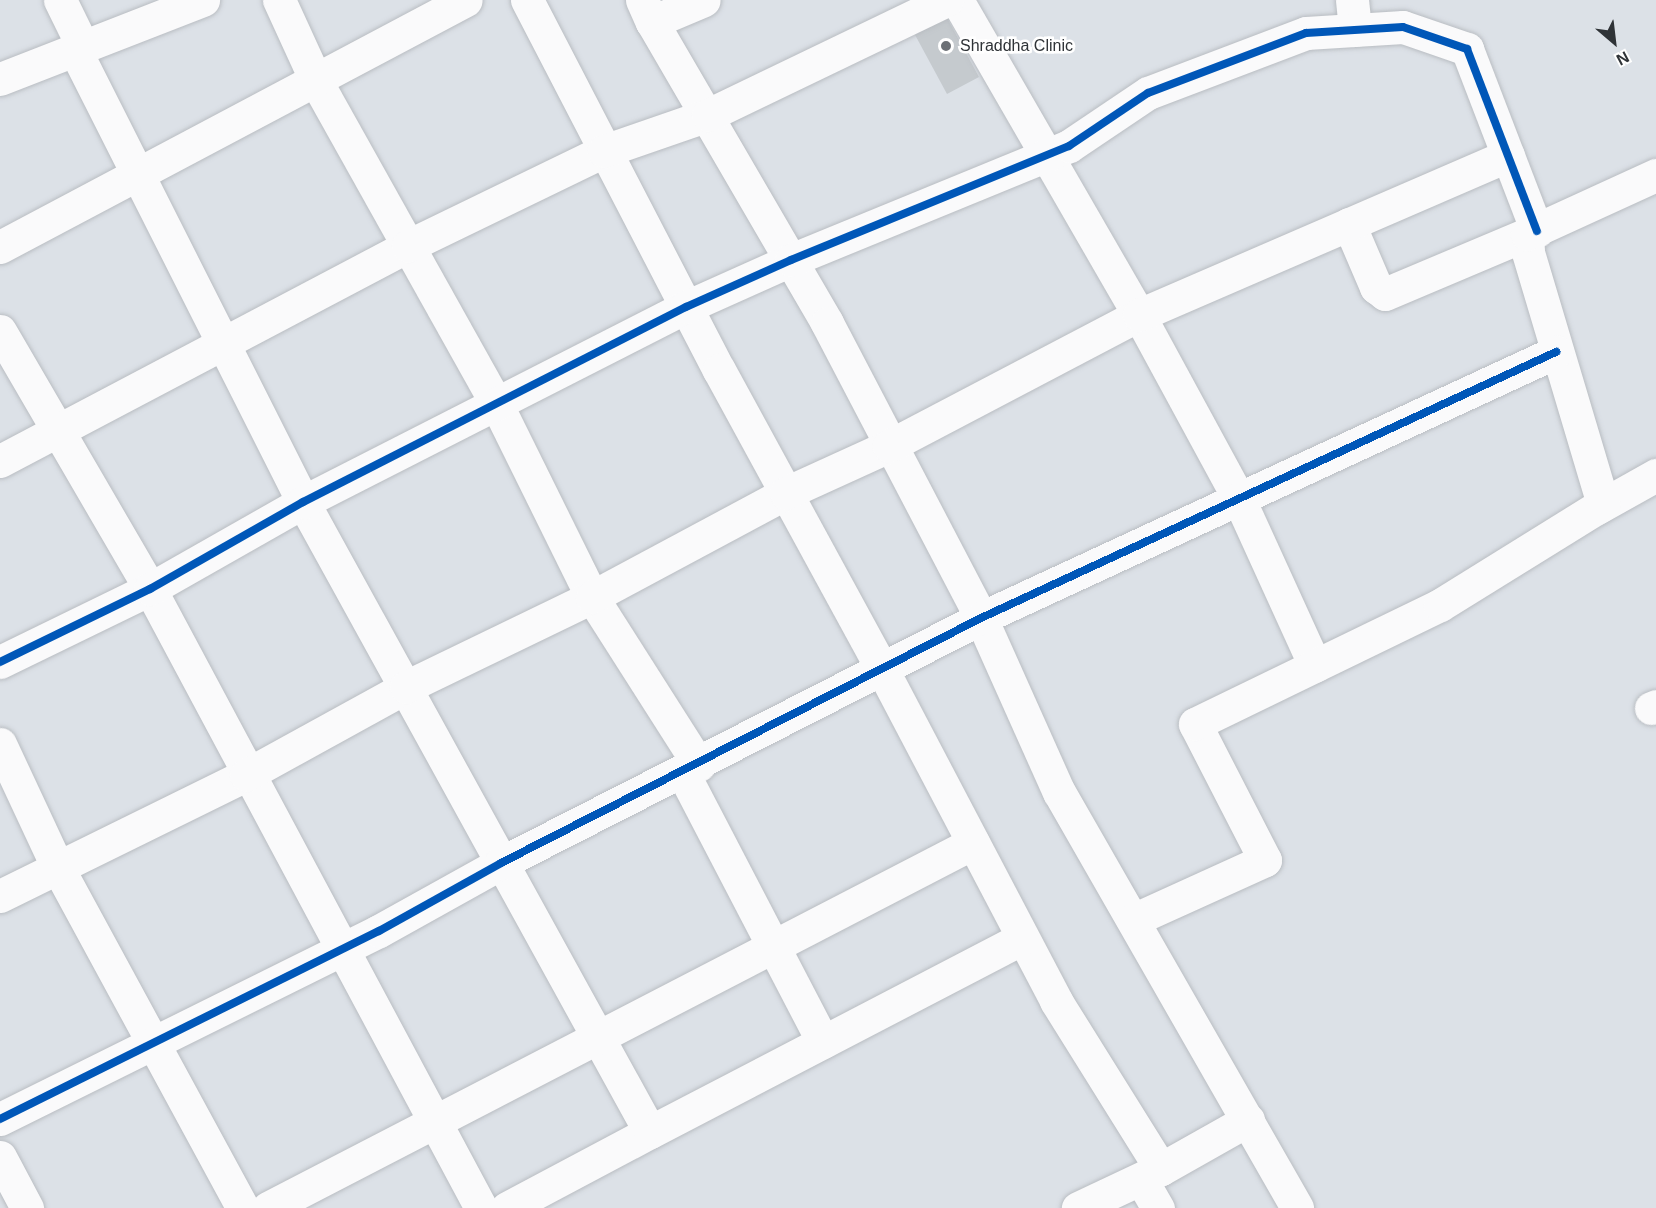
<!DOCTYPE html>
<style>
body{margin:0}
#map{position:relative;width:1656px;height:1208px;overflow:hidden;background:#dce1e7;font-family:Helvetica,sans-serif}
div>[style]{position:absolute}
.building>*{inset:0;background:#c5cace}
.roads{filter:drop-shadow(0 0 2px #b9bdc2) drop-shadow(0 0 2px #b9bdc2)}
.street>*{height:33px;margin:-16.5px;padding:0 16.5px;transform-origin:16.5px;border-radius:16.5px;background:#fafafb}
.cycleway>*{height:8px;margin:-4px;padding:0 4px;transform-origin:4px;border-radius:4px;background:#0057b8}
.dots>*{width:16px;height:16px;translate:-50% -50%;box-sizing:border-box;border:3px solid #fff;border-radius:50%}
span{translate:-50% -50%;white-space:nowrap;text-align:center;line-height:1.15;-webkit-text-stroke:5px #fff;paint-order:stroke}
.poi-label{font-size:16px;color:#2f3337}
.left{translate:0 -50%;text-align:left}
.north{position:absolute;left:1584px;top:12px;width:60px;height:60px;-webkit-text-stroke:4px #fff;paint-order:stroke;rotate:152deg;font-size:16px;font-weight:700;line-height:24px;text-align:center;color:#2f3337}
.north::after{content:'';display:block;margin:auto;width:21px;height:27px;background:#2f3337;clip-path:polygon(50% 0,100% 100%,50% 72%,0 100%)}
</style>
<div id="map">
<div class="building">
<i style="clip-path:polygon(946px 16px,979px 77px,947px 94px,914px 33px)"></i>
</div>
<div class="roads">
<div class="street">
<i style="left:60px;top:0;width:50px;rotate:63.9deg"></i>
<i style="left:279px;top:0;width:89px;rotate:65.4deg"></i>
<i style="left:316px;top:81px;width:373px;rotate:60.8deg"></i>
<i style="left:498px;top:407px;width:212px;rotate:63.7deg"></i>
<i style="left:592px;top:597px;width:199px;rotate:57.5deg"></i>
<i style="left:527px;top:0;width:417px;rotate:62.6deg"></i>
<i style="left:719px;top:370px;width:341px;rotate:61.4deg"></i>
<i style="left:882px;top:669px;width:375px;rotate:62.3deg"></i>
<i style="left:1056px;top:1001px;width:198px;rotate:58deg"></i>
<i style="left:1161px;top:1169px;width:92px;rotate:154.8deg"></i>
<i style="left:642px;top:0;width:24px;rotate:66deg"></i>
<i style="left:652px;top:22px;width:56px;rotate:-22.9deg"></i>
<i style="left:957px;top:0;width:364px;rotate:60deg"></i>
<i style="left:1139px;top:315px;width:209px;rotate:61.5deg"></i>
<i style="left:1239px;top:499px;width:183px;rotate:65.5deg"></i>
<i style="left:1352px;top:0;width:30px;rotate:84deg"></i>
<i style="left:652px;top:22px;width:348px;rotate:59.8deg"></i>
<i style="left:827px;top:323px;width:333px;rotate:62.4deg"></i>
<i style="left:981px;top:618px;width:191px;rotate:65.9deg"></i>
<i style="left:1059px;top:792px;width:479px;rotate:60.2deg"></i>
<i style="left:74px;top:48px;width:508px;rotate:63.23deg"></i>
<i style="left:303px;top:502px;width:719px;rotate:61.15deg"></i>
<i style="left:650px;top:1132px;width:162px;rotate:152deg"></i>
<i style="left:0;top:79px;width:218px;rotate:-21.3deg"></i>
<i style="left:1349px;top:224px;width:69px;rotate:66.8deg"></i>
<i style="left:1376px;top:287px;width:11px;rotate:38deg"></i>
<i style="left:1385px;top:294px;width:154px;rotate:-22.9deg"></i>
<i style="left:0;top:247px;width:527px;rotate:-27.93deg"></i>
<i style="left:0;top:331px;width:298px;rotate:59.8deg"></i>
<i style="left:150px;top:589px;width:702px;rotate:61.87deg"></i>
<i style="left:0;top:461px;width:461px;rotate:-27.8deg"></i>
<i style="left:408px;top:246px;width:218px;rotate:-25.9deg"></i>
<i style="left:604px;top:151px;width:110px;rotate:-19.1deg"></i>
<i style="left:708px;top:115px;width:265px;rotate:-25.7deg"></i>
<i style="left:1597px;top:508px;width:68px;rotate:-29.2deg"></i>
<i style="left:0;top:662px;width:167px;rotate:-26deg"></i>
<i style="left:150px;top:589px;width:176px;rotate:-29.6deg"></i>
<i style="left:303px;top:502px;width:430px;rotate:-27deg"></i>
<i style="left:686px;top:307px;width:115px;rotate:-24.1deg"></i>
<i style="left:791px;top:260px;width:300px;rotate:-22.3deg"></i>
<i style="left:1069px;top:146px;width:95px;rotate:-33.9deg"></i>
<i style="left:1148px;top:93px;width:169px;rotate:-20.8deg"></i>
<i style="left:1306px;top:33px;width:97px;rotate:-3.5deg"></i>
<i style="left:1403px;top:27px;width:68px;rotate:19deg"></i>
<i style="left:1467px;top:49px;width:195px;rotate:69deg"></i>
<i style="left:1651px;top:708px;width:5px;rotate:-22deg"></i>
<i style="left:0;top:744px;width:135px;rotate:65deg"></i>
<i style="left:57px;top:866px;width:389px;rotate:61.5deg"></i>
<i style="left:683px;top:773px;width:303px;rotate:62.5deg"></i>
<i style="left:0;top:896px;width:274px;rotate:-26.2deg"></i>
<i style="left:246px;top:775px;width:183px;rotate:-28.8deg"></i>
<i style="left:406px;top:687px;width:207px;rotate:-25.8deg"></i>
<i style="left:592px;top:597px;width:220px;rotate:-28.2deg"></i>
<i style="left:786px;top:493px;width:113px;rotate:-24.5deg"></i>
<i style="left:889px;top:446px;width:282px;rotate:-27.7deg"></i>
<i style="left:1139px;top:315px;width:402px;rotate:-23.4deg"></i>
<i style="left:1133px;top:920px;width:145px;rotate:-24.4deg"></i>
<i style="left:1265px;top:860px;width:153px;rotate:-117.2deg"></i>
<i style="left:1195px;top:724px;width:272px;rotate:-25.9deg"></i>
<i style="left:1440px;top:605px;width:192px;rotate:-31.8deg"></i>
<i style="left:1603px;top:504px;width:263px;rotate:-106.6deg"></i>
<i style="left:1528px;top:252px;width:18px;rotate:-93deg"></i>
<i style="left:1527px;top:234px;width:142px;rotate:-24.6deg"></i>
<i style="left:0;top:1119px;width:423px;rotate:-26.4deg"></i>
<i style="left:379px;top:931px;width:140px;rotate:-29.1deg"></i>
<i style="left:501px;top:863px;width:539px;rotate:-27.04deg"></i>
<i style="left:981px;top:618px;width:634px;rotate:-24.83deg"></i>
<i style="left:650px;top:1132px;width:420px;rotate:-27.5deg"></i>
<i style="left:0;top:1157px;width:58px;rotate:62.1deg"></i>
<i style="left:1161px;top:1169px;width:100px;rotate:-29.4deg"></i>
<i style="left:1141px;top:1179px;width:34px;rotate:60deg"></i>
<i style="left:268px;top:1208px;width:794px;rotate:-27.37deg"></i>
</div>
</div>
<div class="cycleway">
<i style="left:0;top:662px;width:167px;rotate:-26deg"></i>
<i style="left:150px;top:589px;width:176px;rotate:-29.6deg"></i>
<i style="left:303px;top:502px;width:430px;rotate:-27deg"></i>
<i style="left:686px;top:307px;width:115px;rotate:-24.1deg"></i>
<i style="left:791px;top:260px;width:300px;rotate:-22.3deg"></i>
<i style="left:1069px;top:146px;width:95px;rotate:-33.9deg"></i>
<i style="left:1148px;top:93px;width:169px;rotate:-20.8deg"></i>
<i style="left:1306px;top:33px;width:97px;rotate:-3.5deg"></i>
<i style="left:1403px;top:27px;width:68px;rotate:19deg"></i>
<i style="left:1467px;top:49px;width:195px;rotate:69deg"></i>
<i style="left:0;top:1119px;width:423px;rotate:-26.4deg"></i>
<i style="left:379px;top:931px;width:140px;rotate:-29.1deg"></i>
<i style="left:501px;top:863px;width:539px;rotate:-27.04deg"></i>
<i style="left:981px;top:618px;width:634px;rotate:-24.83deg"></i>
</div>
<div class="dots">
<i style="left:946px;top:46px;background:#6c7075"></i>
</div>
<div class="poi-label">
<span class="left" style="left:960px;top:46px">Shraddha Clinic</span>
</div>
<div class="north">N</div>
</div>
